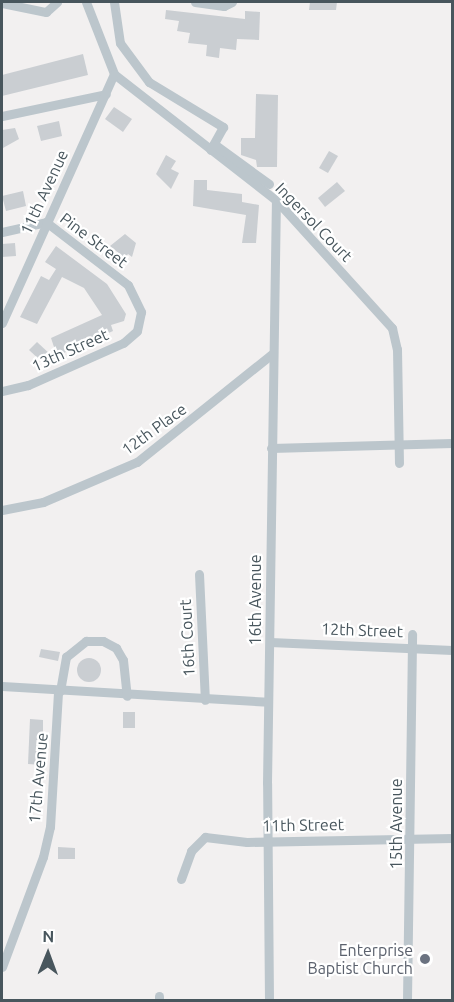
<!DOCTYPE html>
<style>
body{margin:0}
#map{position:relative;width:454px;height:1002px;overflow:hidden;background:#f2f0f0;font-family:Ubuntu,sans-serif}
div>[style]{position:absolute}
.building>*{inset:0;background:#caced2}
.round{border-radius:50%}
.minor>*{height:9px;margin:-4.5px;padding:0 4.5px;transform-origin:4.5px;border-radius:4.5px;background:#bcc6cc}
.dots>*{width:16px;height:16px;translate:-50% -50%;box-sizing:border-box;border:3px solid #fff;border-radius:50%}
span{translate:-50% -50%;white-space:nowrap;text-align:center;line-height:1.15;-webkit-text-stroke:4.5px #fff;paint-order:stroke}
.street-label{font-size:16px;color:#48565d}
.worship-label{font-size:16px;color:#5b616d}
.right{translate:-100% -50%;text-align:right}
.frame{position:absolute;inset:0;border:3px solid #48565d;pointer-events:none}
.north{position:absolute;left:18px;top:924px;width:60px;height:60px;-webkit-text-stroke:4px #fff;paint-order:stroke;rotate:1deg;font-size:16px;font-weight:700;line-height:24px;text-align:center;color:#48565d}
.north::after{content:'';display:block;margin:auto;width:21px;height:27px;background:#48565d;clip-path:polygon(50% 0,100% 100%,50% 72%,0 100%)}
</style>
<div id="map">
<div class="building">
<i style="clip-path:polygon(310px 2px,337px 2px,336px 10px,309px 10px)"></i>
<i style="clip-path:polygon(166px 10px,245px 19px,245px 11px,260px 12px,259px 40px,237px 39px,236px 50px,220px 48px,219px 58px,206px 56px,207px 45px,188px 43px,190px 33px,177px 31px,179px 21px,165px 19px)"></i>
<i style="clip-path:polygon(83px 54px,88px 75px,2px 96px,2px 75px)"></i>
<i style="clip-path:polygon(256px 94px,278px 95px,277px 167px,257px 167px,256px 160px,241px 155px,241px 138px,255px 138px)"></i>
<i style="clip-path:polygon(114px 107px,132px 119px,123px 132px,105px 119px)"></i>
<i style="clip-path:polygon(59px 121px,62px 136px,41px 141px,37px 126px)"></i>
<i style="clip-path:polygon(15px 128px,19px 139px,3px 148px,2px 130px)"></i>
<i style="clip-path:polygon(329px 151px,338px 156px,328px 173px,319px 168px)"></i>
<i style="clip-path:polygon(166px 155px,176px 161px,171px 169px,179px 173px,171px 189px,156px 174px)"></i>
<i style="clip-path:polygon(194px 180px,207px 180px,207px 190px,242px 194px,242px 202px,259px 205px,256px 243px,242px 243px,246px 215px,193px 206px)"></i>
<i style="clip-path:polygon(337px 182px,345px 191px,325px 207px,318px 198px)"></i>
<i style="clip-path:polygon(23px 191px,26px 206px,6px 211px,2px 196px)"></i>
<i style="clip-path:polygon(125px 234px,136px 243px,132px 257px,128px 254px,125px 258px,110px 246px)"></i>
<i style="clip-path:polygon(15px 243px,16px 256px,2px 257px,2px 244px)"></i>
<i style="clip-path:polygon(56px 246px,107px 284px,126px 314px,124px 321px,111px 325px,113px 331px,57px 356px,51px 338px,102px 315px,84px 288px,62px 277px,37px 324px,20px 317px,41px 276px,49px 280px,56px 269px,45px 262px)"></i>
<i style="clip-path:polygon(37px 342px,51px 355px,43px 363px,29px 350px)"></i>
<i style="clip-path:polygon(41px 649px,60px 652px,58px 661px,39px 657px)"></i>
<i class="round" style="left:77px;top:658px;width:24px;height:24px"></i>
<i style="clip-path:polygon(123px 712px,135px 712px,135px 728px,123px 728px)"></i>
<i style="clip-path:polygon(30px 719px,43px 720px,43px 765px,28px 764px)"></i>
<i style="clip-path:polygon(58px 847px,75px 848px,75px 859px,58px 859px)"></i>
</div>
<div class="minor">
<i style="left:86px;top:2px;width:77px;rotate:68.7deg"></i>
<i style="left:114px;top:74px;width:205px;rotate:37.9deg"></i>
<i style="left:276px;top:200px;width:173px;rotate:47.8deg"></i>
<i style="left:392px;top:328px;width:22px;rotate:77deg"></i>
<i style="left:397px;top:349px;width:114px;rotate:89deg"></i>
<i style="left:114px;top:2px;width:41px;rotate:81.7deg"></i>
<i style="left:120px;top:43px;width:49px;rotate:53.4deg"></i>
<i style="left:149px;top:82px;width:87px;rotate:31.3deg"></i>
<i style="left:223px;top:127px;width:26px;rotate:119deg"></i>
<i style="left:195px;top:2px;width:29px;rotate:8deg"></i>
<i style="left:224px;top:6px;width:9px;rotate:-27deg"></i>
<i style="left:2px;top:3px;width:45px;rotate:11.6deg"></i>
<i style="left:46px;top:12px;width:15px;rotate:-42deg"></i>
<i style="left:2px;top:116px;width:106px;rotate:-11.9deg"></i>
<i style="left:214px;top:144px;width:68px;rotate:36deg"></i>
<i style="left:2px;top:232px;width:45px;rotate:-12.8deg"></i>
<i style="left:46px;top:222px;width:103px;rotate:37.5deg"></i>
<i style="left:128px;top:285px;width:30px;rotate:64deg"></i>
<i style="left:141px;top:312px;width:19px;rotate:102deg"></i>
<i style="left:137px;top:331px;width:18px;rotate:139deg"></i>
<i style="left:123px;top:343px;width:104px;rotate:156.1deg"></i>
<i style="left:28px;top:385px;width:27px;rotate:167deg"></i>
<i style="left:2px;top:323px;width:273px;rotate:-65.8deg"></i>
<i style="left:271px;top:448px;width:181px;rotate:-1.6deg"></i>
<i style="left:2px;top:510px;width:42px;rotate:-11deg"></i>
<i style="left:43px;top:502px;width:102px;rotate:-23.1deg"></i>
<i style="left:137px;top:462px;width:174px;rotate:-38.7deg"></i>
<i style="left:199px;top:574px;width:126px;rotate:87.3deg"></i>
<i style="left:270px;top:642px;width:182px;rotate:2.5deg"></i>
<i style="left:2px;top:686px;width:266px;rotate:3.4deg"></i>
<i style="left:60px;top:691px;width:35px;rotate:-80deg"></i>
<i style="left:66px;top:657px;width:26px;rotate:-39deg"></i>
<i style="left:86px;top:641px;width:17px"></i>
<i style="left:103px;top:641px;width:15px;rotate:28deg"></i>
<i style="left:116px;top:648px;width:14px;rotate:60deg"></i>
<i style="left:123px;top:660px;width:36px;rotate:84deg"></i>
<i style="left:181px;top:879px;width:30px;rotate:-70deg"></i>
<i style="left:191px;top:851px;width:20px;rotate:-45deg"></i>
<i style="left:205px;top:837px;width:42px;rotate:6.8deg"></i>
<i style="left:247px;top:842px;width:205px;rotate:-1.1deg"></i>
<i style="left:2px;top:967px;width:117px;rotate:-69.6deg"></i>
<i style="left:43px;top:857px;width:31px;rotate:-77deg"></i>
<i style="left:50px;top:827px;width:136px;rotate:-86.6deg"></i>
<i style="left:159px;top:1000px;width:4px;rotate:-90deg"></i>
<i style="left:269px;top:1000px;width:217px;rotate:-90.5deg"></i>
<i style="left:267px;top:783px;width:583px;rotate:-89.12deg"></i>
<i style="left:407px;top:1000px;width:366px;rotate:-89.2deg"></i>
</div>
<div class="dots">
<i style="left:425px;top:959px;background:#6b7280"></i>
</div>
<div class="street-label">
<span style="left:44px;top:192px;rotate:-65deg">11th Avenue</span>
<span style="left:314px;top:222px;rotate:46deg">Ingersol Court</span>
<span style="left:94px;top:240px;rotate:37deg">Pine Street</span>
<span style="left:70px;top:350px;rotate:-24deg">13th Street</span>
<span style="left:154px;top:429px;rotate:-36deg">12th Place</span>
<span style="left:255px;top:600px;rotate:-90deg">16th Avenue</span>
<span style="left:362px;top:630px;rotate:2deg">12th Street</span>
<span style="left:187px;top:638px;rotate:-93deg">16th Court</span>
<span style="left:38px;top:778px;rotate:-85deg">17th Avenue</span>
<span style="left:396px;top:824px;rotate:-90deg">15th Avenue</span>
<span style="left:303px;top:825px;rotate:-1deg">11th Street</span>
</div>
<div class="worship-label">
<span class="right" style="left:413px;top:959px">Enterprise<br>Baptist Church</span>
</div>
<div class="frame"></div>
<div class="north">N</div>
</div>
